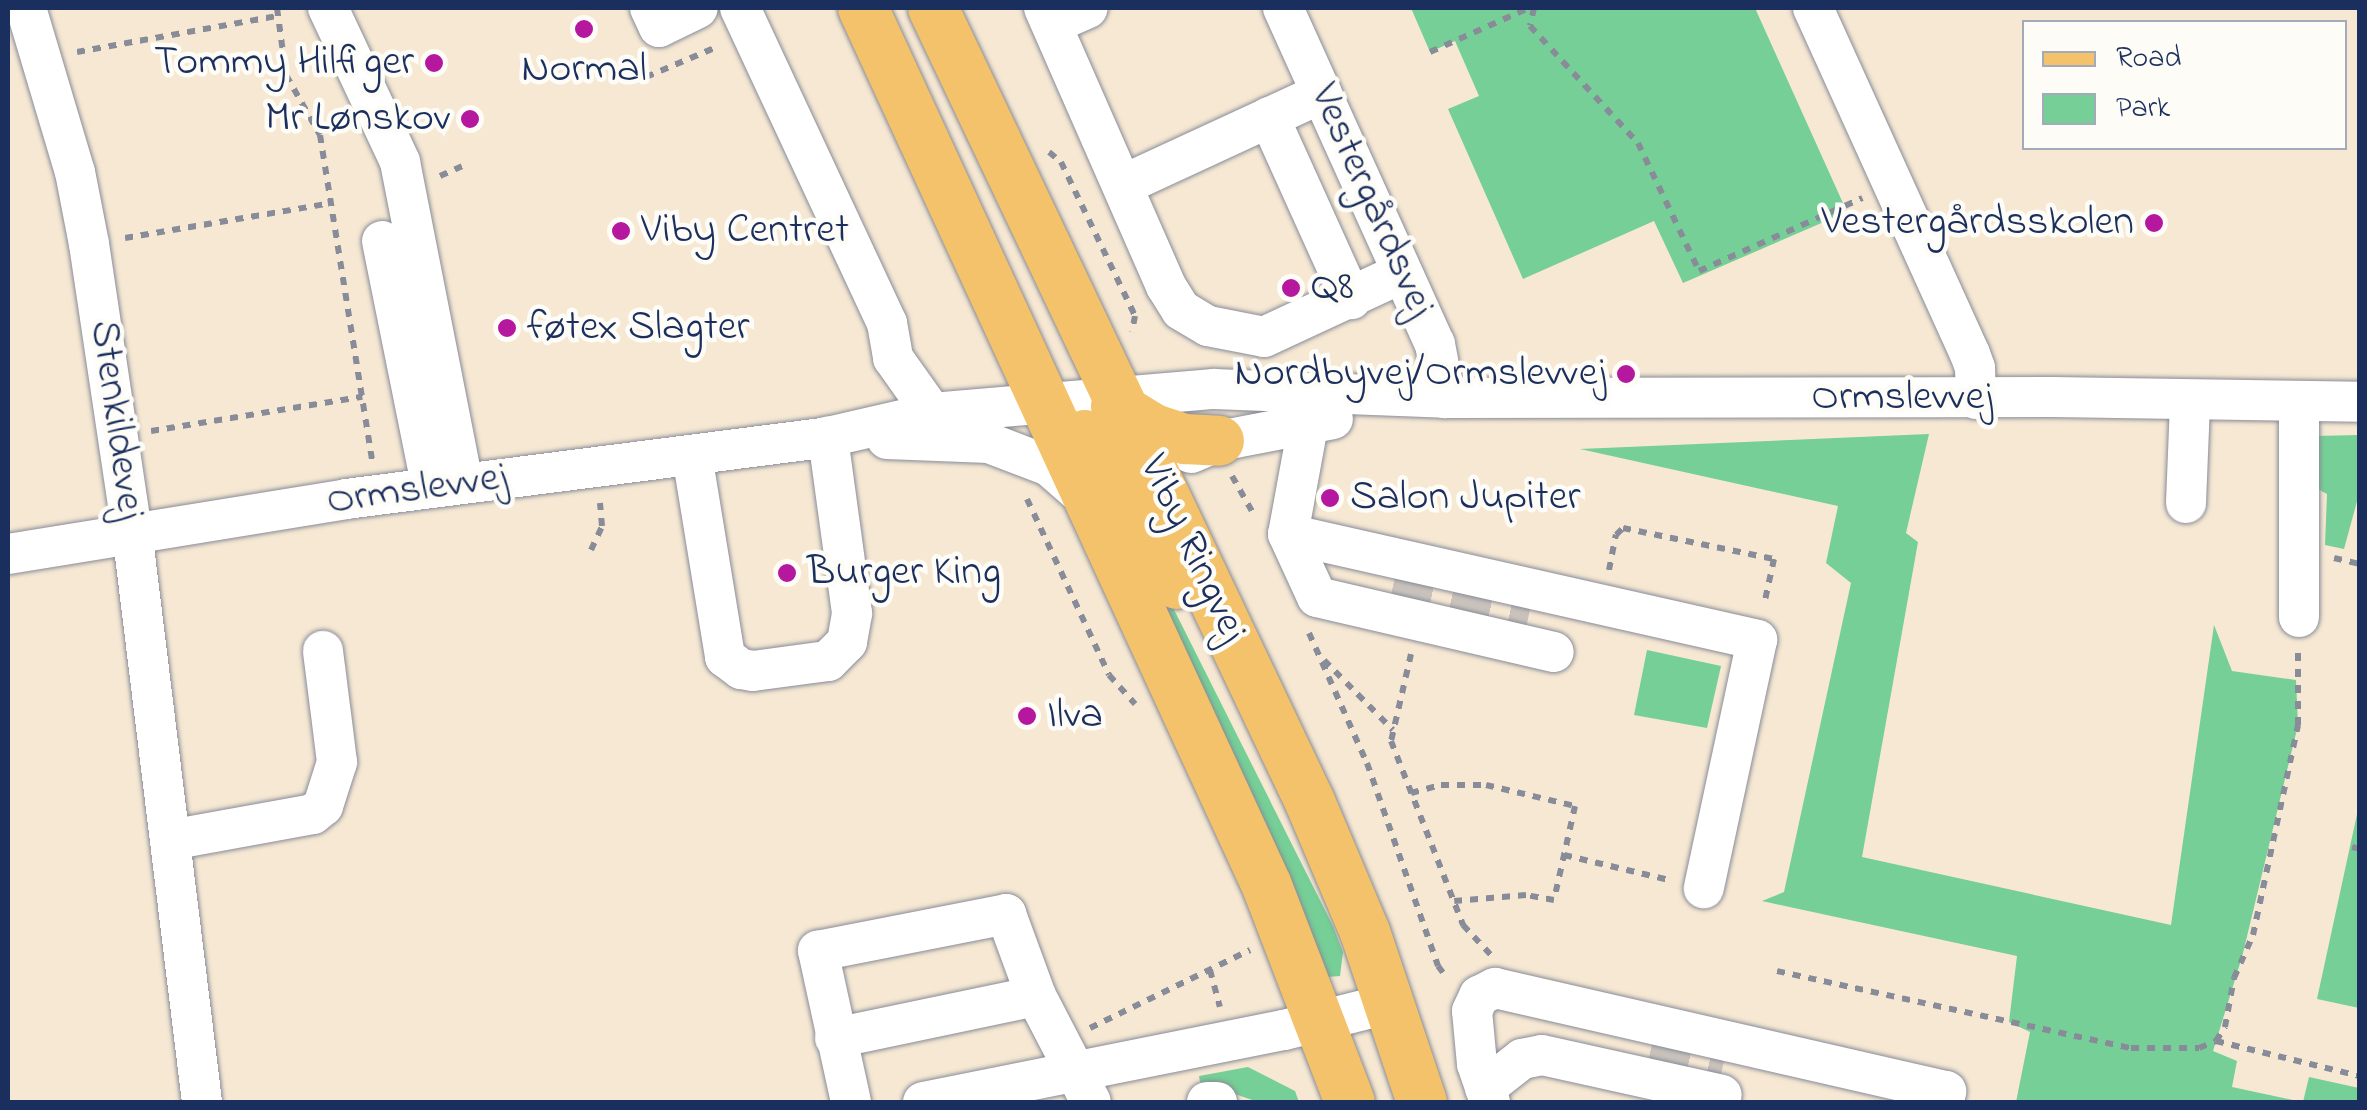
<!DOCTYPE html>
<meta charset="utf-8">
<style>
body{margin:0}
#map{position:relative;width:2367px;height:1110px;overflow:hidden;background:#f6e8d3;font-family:"Indie Flower",sans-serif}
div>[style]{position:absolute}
.green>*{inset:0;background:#75cf96}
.minor-tunnel>*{height:40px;margin-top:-20px;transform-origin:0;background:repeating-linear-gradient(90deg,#cac3bc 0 40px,transparent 0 60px)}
.path>*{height:6px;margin-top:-3px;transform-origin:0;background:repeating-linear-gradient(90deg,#888c98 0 8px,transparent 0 16px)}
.roads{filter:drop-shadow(0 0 2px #888c98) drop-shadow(0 0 2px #888c98)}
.minor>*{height:40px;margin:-20px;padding:0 20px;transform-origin:20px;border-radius:20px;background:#fff}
.major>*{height:50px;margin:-25px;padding:0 25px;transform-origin:25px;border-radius:25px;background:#f3c26a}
.dots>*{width:28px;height:28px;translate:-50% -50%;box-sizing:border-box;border:5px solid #fdfcf7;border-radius:50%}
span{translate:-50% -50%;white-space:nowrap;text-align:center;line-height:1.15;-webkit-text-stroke:9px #fdfcf7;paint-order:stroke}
.poi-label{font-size:42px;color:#1b2f5e}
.right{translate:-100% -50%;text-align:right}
.left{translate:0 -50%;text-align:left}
.street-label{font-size:42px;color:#1b2f5e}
.frame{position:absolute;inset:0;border:10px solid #1b2f5e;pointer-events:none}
.legend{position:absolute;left:2022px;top:20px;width:325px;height:130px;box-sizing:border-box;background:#fdfcf7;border:2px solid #a3aaba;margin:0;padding:12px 18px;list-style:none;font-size:30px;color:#1b2f5e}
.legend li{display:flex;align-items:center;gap:20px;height:50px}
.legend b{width:50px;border:2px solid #a3aaba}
</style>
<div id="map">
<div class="green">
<i style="clip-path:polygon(1411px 8px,1755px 8px,1847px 212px,1683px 283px,1654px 221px,1523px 279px,1448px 109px,1479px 96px,1455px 41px,1430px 52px)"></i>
<i style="clip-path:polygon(1929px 434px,1906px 533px,1918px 542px,1862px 857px,2171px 925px,2214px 625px,2232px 671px,2296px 680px,2298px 725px,2242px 957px,2213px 1051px,2237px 1061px,2232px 1087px,2302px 1102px,2016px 1102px,2030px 1032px,2009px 1022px,2017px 956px,1762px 901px,1784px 892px,1851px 583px,1826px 563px,1838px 506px,1580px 449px)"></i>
<i style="clip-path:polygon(2359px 435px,2359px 494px,2344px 549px,2325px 545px,2327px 494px,2316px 488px,2315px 436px)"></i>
<i style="clip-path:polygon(1134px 530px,1333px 926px,1343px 952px,1340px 976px,1328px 977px,1184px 657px)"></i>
<i style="clip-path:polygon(1647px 650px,1721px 666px,1707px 728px,1634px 715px)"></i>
<i style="clip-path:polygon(2359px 805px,2359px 1008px,2317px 999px)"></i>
<i style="clip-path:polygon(1248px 1067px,1295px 1091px,1299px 1102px,1258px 1102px,1200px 1082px,1199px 1076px)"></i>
<i style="clip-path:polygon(2309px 1077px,2359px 1088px,2359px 1102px,2303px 1102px)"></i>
</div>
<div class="minor-tunnel">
<i style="left:1394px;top:581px;width:139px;rotate:12.4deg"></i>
<i style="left:1652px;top:1044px;width:74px;rotate:13.3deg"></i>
</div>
<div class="path">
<i style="left:277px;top:8px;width:68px;rotate:82.3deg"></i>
<i style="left:286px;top:75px;width:69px;rotate:60.5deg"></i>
<i style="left:320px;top:135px;width:329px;rotate:80.9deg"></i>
<i style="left:1534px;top:8px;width:18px;rotate:103deg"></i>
<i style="left:1530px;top:26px;width:159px;rotate:47.3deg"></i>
<i style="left:1638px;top:143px;width:142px;rotate:64.5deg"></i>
<i style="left:1699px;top:271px;width:179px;rotate:-24.1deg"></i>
<i style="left:77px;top:52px;width:204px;rotate:-10.2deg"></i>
<i style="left:1430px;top:52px;width:108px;rotate:-24deg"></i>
<i style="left:646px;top:77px;width:79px;rotate:-23deg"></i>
<i style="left:1049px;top:152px;width:16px;rotate:40deg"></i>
<i style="left:1061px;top:162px;width:171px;rotate:64.3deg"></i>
<i style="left:1135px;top:316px;width:16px;rotate:101deg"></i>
<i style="left:440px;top:176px;width:24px;rotate:-24deg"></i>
<i style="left:125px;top:238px;width:209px;rotate:-9.6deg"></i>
<i style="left:151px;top:431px;width:214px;rotate:-9.2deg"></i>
<i style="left:1232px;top:476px;width:43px;rotate:60.4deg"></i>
<i style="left:1027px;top:499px;width:194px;rotate:65deg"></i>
<i style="left:1109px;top:675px;width:39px;rotate:48deg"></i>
<i style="left:591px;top:550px;width:26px;rotate:-65deg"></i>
<i style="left:602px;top:526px;width:23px;rotate:-95deg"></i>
<i style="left:2334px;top:558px;width:27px;rotate:13deg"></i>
<i style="left:1609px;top:570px;width:36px;rotate:-79deg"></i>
<i style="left:1616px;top:535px;width:10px;rotate:-45deg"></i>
<i style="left:1623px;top:528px;width:154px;rotate:11.6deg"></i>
<i style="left:1774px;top:559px;width:47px;rotate:102.3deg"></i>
<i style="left:1309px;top:633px;width:142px;rotate:66deg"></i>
<i style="left:1367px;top:763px;width:215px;rotate:70.7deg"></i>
<i style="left:1438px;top:966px;width:15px;rotate:53deg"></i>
<i style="left:1411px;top:654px;width:89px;rotate:102.9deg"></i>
<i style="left:1391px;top:741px;width:198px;rotate:68.6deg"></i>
<i style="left:1463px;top:925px;width:41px;rotate:47deg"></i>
<i style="left:1324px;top:660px;width:98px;rotate:45.4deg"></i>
<i style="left:1411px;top:793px;width:31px;rotate:-15deg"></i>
<i style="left:1441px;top:785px;width:45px"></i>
<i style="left:1486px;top:785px;width:91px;rotate:13.3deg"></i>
<i style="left:1575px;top:806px;width:96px;rotate:102.6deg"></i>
<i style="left:1554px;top:900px;width:28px;rotate:-170deg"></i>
<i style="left:1526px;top:895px;width:72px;rotate:175.2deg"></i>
<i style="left:2352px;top:847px;width:8px;rotate:14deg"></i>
<i style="left:1564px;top:855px;width:108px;rotate:13.4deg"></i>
<i style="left:1210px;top:970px;width:38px;rotate:75deg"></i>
<i style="left:1777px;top:971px;width:362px;rotate:12.3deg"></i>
<i style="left:2131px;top:1048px;width:68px"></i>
<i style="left:2199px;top:1048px;width:18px;rotate:-22deg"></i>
<i style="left:2216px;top:1041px;width:17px;rotate:-57deg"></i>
<i style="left:2225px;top:1027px;width:50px;rotate:-79.6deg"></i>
<i style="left:2234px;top:978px;width:47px;rotate:-66.2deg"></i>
<i style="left:2253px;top:935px;width:215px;rotate:-77.9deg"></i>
<i style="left:2298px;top:725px;width:76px;rotate:-90deg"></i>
<i style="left:1090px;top:1028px;width:178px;rotate:-26deg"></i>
<i style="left:2216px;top:1041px;width:148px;rotate:13.7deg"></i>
</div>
<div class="roads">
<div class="minor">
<i style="left:26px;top:8px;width:171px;rotate:73.4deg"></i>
<i style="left:75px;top:172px;width:73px;rotate:79deg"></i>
<i style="left:89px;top:244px;width:290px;rotate:81.5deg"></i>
<i style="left:132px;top:531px;width:575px;rotate:83.01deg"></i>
<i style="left:328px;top:8px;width:170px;rotate:64.9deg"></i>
<i style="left:400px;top:162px;width:328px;rotate:78.9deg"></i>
<i style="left:650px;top:8px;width:21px;rotate:65deg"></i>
<i style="left:659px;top:27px;width:43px;rotate:-26deg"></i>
<i style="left:740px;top:8px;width:348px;rotate:65deg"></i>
<i style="left:887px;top:323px;width:36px;rotate:80deg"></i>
<i style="left:893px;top:358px;width:67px;rotate:54.7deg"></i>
<i style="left:1044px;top:8px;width:304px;rotate:66.3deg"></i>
<i style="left:1166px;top:286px;width:28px;rotate:58deg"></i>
<i style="left:1181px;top:310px;width:31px;rotate:31deg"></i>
<i style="left:1208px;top:326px;width:57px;rotate:11.1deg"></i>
<i style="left:1264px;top:337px;width:152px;rotate:-24.9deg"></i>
<i style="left:1283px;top:8px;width:369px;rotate:65.7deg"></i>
<i style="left:1435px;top:344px;width:55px;rotate:79.5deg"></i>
<i style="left:1813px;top:8px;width:380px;rotate:65.6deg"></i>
<i style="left:1970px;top:354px;width:15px;rotate:70deg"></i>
<i style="left:1975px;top:368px;width:31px;rotate:88deg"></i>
<i style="left:1052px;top:24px;width:39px;rotate:-24deg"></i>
<i style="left:1269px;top:117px;width:200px;rotate:65.7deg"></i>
<i style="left:1123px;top:185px;width:219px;rotate:-24.8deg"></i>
<i style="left:382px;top:241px;width:252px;rotate:78.6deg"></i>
<i style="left:1314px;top:393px;width:143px;rotate:100.4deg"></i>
<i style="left:1288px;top:534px;width:69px;rotate:65.3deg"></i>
<i style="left:1317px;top:597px;width:243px;rotate:13.1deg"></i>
<i style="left:2299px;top:402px;width:215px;rotate:90deg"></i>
<i style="left:887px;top:439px;width:102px;rotate:2.2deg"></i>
<i style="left:989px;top:443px;width:64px;rotate:21deg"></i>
<i style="left:1049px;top:466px;width:50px;rotate:41deg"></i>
<i style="left:1191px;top:453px;width:30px;rotate:-23deg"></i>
<i style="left:1219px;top:441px;width:116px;rotate:-10.9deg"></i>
<i style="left:692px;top:455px;width:205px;rotate:80.7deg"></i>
<i style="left:725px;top:657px;width:20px;rotate:37deg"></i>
<i style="left:741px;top:669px;width:12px;rotate:9deg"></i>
<i style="left:753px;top:671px;width:76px;rotate:-7.6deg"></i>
<i style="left:828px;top:661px;width:27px;rotate:-45deg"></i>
<i style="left:847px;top:642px;width:29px;rotate:-80deg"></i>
<i style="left:852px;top:613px;width:178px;rotate:-97.8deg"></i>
<i style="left:2186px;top:503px;width:101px;rotate:-87.7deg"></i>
<i style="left:1288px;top:534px;width:481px;rotate:12.7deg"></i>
<i style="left:1757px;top:640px;width:254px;rotate:102.1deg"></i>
<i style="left:8px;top:554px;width:342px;rotate:-9.2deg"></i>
<i style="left:346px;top:499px;width:486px;rotate:-7.3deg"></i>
<i style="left:828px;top:437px;width:107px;rotate:-13deg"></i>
<i style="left:932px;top:413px;width:283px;rotate:-4.9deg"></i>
<i style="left:1214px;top:389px;width:231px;rotate:2.2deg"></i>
<i style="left:1445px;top:398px;width:607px;rotate:-0.09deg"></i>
<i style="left:2052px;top:397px;width:308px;rotate:0.9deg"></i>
<i style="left:170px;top:840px;width:145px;rotate:-10.3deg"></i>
<i style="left:313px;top:814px;width:13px;rotate:-39deg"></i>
<i style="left:323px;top:806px;width:46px;rotate:-72.3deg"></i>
<i style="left:337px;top:762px;width:112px;rotate:-97.2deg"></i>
<i style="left:835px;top:1038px;width:205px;rotate:-11.8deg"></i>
<i style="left:1485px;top:1088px;width:47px;rotate:-38.1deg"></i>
<i style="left:1522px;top:1059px;width:20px;rotate:-11deg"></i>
<i style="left:1542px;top:1055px;width:184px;rotate:12.5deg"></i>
<i style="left:851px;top:1102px;width:155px;rotate:-102.3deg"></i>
<i style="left:818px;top:951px;width:192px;rotate:-11.1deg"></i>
<i style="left:1006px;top:914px;width:87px;rotate:69.9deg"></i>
<i style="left:1036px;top:996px;width:119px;rotate:62.6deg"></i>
<i style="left:923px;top:1102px;width:368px;rotate:-11.3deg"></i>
<i style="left:1284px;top:1030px;width:110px;rotate:-14.2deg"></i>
<i style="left:1207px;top:1102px;width:10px"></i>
<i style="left:1490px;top:1102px;width:40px;rotate:-108.9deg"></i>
<i style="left:1477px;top:1064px;width:53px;rotate:-95.4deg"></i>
<i style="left:1472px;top:1011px;width:17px;rotate:-65deg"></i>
<i style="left:1479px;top:996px;width:18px;rotate:-27deg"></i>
<i style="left:1495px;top:988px;width:463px;rotate:12.9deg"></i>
<i style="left:1946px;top:1091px;width:11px;rotate:100deg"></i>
</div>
<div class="major">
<i style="left:863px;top:8px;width:966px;rotate:65.29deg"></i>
<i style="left:1267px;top:886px;width:231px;rotate:69deg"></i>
<i style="left:933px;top:8px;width:879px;rotate:64.6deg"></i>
<i style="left:1310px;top:802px;width:141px;rotate:67.1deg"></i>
<i style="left:1365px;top:932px;width:179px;rotate:71.5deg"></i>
<i style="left:1116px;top:406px;width:44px;rotate:31.2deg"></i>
<i style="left:1154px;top:429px;width:33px;rotate:18deg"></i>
<i style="left:1185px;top:439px;width:34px;rotate:3deg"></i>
<i style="left:1085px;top:435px;width:175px;rotate:58.3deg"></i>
</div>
</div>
<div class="dots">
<i style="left:584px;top:29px;background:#b5179e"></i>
<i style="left:434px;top:63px;background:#b5179e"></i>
<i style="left:470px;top:119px;background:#b5179e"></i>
<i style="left:2154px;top:223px;background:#b5179e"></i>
<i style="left:621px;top:231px;background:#b5179e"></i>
<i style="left:1291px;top:288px;background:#b5179e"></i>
<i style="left:507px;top:328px;background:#b5179e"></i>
<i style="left:1626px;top:374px;background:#b5179e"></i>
<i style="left:1330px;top:498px;background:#b5179e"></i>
<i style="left:787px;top:573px;background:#b5179e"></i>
<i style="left:1027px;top:716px;background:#b5179e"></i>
</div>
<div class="poi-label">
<span class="right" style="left:414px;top:63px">Tommy Hilfiger</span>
<span style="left:584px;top:70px">Normal</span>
<span class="right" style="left:450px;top:119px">Mr Lønskov</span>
<span class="right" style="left:2134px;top:223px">Vestergårdsskolen</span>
<span class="left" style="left:641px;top:231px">Viby Centret</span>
<span class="left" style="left:1311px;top:288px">Q8</span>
<span class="left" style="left:527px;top:328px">føtex Slagter</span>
<span class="right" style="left:1606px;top:374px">Nordbyvej/Ormslevvej</span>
<span class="left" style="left:1350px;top:498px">Salon Jupiter</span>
<span class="left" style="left:807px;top:573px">Burger King</span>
<span class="left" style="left:1047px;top:716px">Ilva</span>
</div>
<div class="street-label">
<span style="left:1371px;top:201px;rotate:66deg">Vestergårdsvej</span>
<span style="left:1902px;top:398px">Ormslevvej</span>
<span style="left:116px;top:420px;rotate:82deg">Stenkildevej</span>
<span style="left:417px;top:490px;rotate:-8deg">Ormslevvej</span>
<span style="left:1192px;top:549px;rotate:65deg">Viby Ringvej</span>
</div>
<div class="frame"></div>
<ul class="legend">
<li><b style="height:12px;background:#f3c26a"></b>Road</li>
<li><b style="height:28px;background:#75cf96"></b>Park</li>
</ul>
</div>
